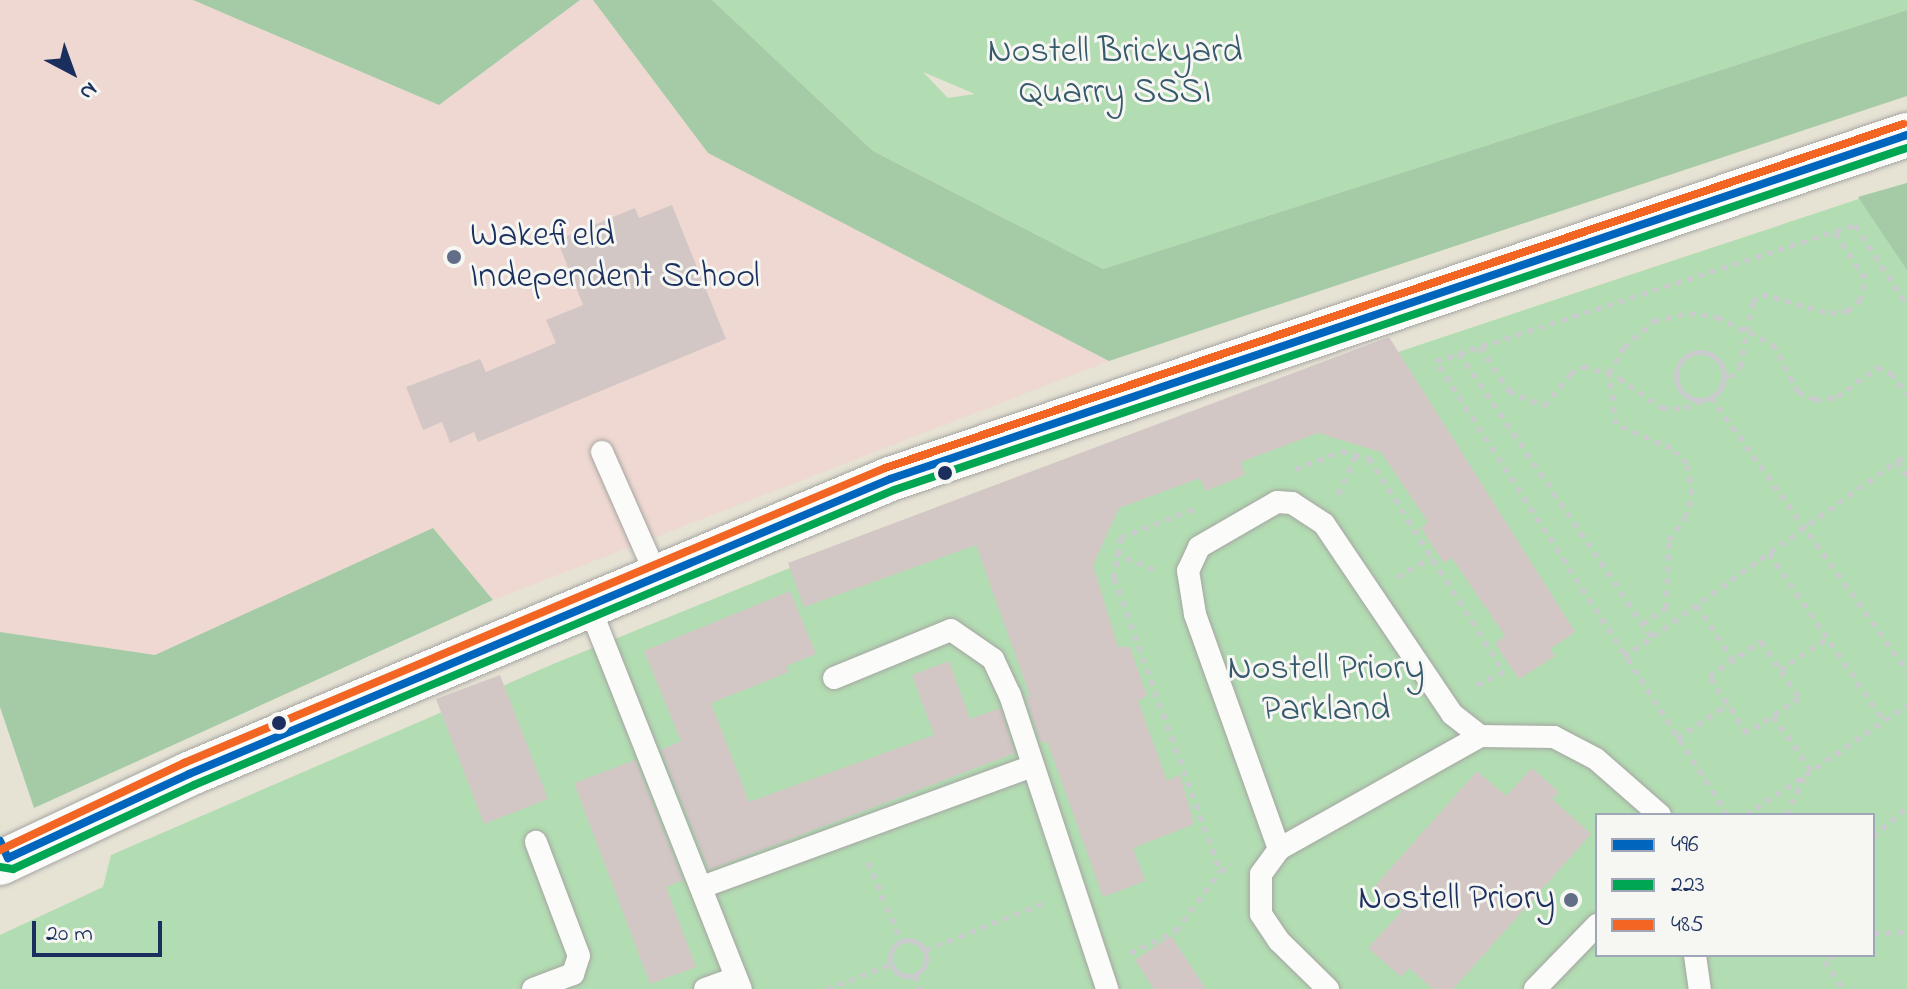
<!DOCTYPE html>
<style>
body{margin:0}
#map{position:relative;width:1907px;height:989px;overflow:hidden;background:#e6e2d4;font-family:"Indie Flower",sans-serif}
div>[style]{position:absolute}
.built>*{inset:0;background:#efd8d1}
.green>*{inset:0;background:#b2dcb2}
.forest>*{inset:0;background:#a4cba6}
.building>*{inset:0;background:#d3c7c6}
.path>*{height:5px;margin-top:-2.5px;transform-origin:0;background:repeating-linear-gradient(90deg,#cacbcc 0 6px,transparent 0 12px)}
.path>.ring{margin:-2.5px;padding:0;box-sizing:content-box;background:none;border:5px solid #cacbcc;border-radius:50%}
.roads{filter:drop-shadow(0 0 2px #a5a5a2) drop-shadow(0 0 2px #a5a5a2)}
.service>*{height:22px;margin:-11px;padding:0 11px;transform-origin:11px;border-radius:11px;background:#fbfbf9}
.trunk>*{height:44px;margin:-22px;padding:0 22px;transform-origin:22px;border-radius:22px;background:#fbfbf9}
.bus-1>*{height:8px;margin:-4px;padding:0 4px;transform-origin:4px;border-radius:4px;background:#0065bd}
.bus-2>*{height:8px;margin:-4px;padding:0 4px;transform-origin:4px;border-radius:4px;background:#00a651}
.bus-3>*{height:8px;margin:-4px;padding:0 4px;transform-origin:4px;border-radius:4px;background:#f26522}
.dots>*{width:22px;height:22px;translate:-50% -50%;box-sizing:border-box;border:4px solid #f6f6f2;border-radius:50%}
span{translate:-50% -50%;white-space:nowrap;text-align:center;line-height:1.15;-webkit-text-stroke:6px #f6f6f2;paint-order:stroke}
.park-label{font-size:36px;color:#36596c}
.poi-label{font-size:36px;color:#1b2f5e}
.left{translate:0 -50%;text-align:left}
.right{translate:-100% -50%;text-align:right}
.legend{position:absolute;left:1595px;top:813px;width:280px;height:144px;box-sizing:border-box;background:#f6f6f2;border:2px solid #9ea6b7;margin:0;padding:10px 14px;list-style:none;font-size:24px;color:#1b2f5e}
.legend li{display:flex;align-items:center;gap:16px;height:40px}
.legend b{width:40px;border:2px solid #9ea6b7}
.north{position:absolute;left:32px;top:32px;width:80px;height:80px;-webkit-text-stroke:6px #f6f6f2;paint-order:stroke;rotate:139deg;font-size:22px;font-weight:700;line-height:32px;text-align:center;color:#1b2f5e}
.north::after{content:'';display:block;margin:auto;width:28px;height:36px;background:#1b2f5e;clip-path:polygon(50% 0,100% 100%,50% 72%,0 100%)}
.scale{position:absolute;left:32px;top:921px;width:130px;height:36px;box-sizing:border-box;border:4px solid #1b2f5e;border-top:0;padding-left:10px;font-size:24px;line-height:28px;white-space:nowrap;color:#1b2f5e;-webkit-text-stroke:6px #f6f6f2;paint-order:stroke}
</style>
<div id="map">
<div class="built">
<i style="clip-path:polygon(0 0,193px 0,439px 105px,580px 0,593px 0,708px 153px,1109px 361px,493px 600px,433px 528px,155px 655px,0 632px)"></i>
</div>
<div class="green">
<i style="clip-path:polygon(evenodd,712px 0,1907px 0,1907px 10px,1103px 269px,873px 151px,712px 0,923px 72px,975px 94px,948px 98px,923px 72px)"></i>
<i style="clip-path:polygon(evenodd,1907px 183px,1907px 989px,0 989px,0 935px,103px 887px,111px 855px,558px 662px,982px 490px,1907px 183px,1597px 815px,1873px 815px,1873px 955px,1597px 955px,1597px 815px)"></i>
</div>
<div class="forest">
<i style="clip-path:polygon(193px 0,580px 0,439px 105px)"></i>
<i style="clip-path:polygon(593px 0,712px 0,873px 151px,1103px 269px,1907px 10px,1907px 96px,1109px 361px,708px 153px)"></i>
<i style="clip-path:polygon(1907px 183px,1907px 270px,1858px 197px)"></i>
<i style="clip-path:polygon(433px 528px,493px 600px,34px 808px,0 707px,0 632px,155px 655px)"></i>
</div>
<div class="building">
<i style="clip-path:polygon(672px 205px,726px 339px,478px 442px,474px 432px,450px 443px,442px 422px,423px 430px,406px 387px,480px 359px,486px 372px,556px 343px,546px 320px,583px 305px,557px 240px,635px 208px,639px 218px)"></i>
<i style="clip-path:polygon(1389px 337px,1575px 632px,1550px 649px,1555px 656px,1519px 679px,1495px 643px,1505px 636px,1452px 558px,1444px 563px,1421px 528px,1428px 522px,1381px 452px,1318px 433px,1241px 462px,1245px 475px,1206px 491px,1200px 478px,1119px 508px,1093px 565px,1118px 647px,1130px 647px,1147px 696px,1138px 701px,1167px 781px,1180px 775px,1194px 824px,1133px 848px,1145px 881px,1103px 897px,1047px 741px,1041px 743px,1026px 698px,1030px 696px,976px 545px,804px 607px,788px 563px)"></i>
<i style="clip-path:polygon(790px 591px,816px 654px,786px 666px,789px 672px,711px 703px,749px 802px,934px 735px,912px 675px,949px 661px,970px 719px,1000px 708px,1015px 753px,709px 870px,661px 750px,681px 741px,644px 651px)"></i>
<i style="clip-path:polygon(500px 675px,548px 799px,484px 824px,436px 699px)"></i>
<i style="clip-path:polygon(635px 760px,683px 880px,666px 887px,696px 967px,650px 984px,574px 783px)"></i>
<i style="clip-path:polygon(1532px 768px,1559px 792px,1552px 799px,1591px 834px,1453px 989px,1433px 989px,1409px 968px,1401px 977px,1368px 948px,1402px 911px,1374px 887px,1477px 771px,1506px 796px)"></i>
<i style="clip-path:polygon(1171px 936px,1206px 989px,1154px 989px,1135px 960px)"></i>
</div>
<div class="path">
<i style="left:1480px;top:347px;width:53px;rotate:56.6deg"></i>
<i style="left:1509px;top:391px;width:38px;rotate:23deg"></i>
<i style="left:1544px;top:406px;width:41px;rotate:-50.9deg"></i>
<i style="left:1570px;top:374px;width:15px;rotate:-32deg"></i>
<i style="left:1583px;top:366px;width:38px;rotate:18deg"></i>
<i style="left:1619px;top:378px;width:52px;rotate:34.9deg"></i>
<i style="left:1662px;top:408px;width:22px"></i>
<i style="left:1684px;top:408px;width:21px;rotate:-23deg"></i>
<i class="ring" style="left:1676px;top:352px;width:43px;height:43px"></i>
<i style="left:1459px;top:353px;width:343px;rotate:55.9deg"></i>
<i style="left:1721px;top:386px;width:27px;rotate:-45deg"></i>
<i style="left:1740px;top:367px;width:66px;rotate:-78.7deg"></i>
<i style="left:1753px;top:302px;width:12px;rotate:-42deg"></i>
<i style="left:1762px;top:294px;width:70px;rotate:15.8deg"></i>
<i style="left:1829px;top:313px;width:18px;rotate:-6deg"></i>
<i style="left:1847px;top:311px;width:16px;rotate:-38deg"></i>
<i style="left:1860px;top:301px;width:24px;rotate:-78deg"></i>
<i style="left:1865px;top:278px;width:56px;rotate:-123.4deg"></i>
<i style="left:1711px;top:397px;width:337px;rotate:54.4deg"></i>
<i style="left:1897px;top:461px;width:18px;rotate:56deg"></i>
<i style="left:1295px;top:469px;width:50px;rotate:-21deg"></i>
<i style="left:1342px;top:451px;width:28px;rotate:15deg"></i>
<i style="left:1369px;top:458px;width:253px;rotate:57.8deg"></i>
<i style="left:1504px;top:672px;width:35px;rotate:155deg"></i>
<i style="left:1338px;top:494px;width:43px;rotate:-65.2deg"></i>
<i style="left:1193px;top:509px;width:77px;rotate:158.7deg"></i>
<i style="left:1121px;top:537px;width:42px;rotate:99.7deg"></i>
<i style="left:1114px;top:578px;width:312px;rotate:70.1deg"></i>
<i style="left:1115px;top:553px;width:43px;rotate:23deg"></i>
<i style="left:1769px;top:553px;width:204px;rotate:55.6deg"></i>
<i style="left:1398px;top:577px;width:39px;rotate:-31deg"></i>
<i style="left:1697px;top:605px;width:66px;rotate:56.8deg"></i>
<i style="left:1642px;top:624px;width:29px;rotate:-34deg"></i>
<i style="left:1666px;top:608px;width:68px;rotate:-87.5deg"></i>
<i style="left:1669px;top:540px;width:27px;rotate:-54deg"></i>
<i style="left:1685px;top:518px;width:25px;rotate:-74deg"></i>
<i style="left:1692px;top:494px;width:31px;rotate:-99deg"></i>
<i style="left:1687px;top:463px;width:22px;rotate:-137deg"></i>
<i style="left:1671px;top:448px;width:60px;rotate:-156.4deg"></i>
<i style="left:1616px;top:424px;width:51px;rotate:-97.8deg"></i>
<i style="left:1609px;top:373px;width:30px;rotate:-60deg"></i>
<i style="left:1624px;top:347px;width:40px;rotate:-41deg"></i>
<i style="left:1654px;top:321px;width:36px;rotate:-13deg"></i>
<i style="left:1689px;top:313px;width:28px;rotate:8deg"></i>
<i style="left:1717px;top:317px;width:62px;rotate:25.7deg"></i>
<i style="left:1773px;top:344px;width:54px;rotate:62.5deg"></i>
<i style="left:1798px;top:392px;width:20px;rotate:24deg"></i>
<i style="left:1816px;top:400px;width:21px;rotate:-8deg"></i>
<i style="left:1837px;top:397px;width:50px;rotate:-36.9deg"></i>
<i style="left:1877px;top:367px;width:15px;rotate:23deg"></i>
<i style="left:1891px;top:373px;width:26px;rotate:53deg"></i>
<i style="left:1761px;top:641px;width:69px;rotate:56.3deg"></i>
<i style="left:1799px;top:698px;width:63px;rotate:146.1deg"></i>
<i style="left:1747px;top:733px;width:69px;rotate:-123.7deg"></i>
<i style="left:1709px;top:676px;width:63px;rotate:-33.9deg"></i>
<i style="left:1624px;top:657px;width:348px;rotate:-35.7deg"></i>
<i style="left:1780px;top:670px;width:57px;rotate:-34.2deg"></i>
<i style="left:1773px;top:716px;width:67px;rotate:54.7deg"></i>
<i style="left:1677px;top:738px;width:61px;rotate:-33.7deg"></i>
<i style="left:1728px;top:815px;width:540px;rotate:-122.75deg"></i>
<i style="left:1436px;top:361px;width:441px;rotate:-18deg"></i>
<i style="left:1855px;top:225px;width:95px;rotate:57deg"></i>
<i style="left:1746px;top:815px;width:195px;rotate:-34.3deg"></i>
<i style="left:1786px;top:815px;width:43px;rotate:-64deg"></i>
<i style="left:1873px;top:837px;width:45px;rotate:-41.4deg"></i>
<i style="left:868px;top:862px;width:86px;rotate:67.3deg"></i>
<i style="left:1873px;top:933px;width:34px;rotate:-2deg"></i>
<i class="ring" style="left:890px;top:940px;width:31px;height:31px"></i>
<i style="left:925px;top:950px;width:128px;rotate:-21.6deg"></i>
<i style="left:1130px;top:953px;width:51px;rotate:-25.6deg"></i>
<i style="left:1176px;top:931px;width:74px;rotate:-53.7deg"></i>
<i style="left:1220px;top:871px;width:13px;rotate:-29deg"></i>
<i style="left:1834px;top:955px;width:11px;rotate:146deg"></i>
<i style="left:1825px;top:961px;width:33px;rotate:57deg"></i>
<i style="left:915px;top:975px;width:15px;rotate:70deg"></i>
<i style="left:827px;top:989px;width:69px;rotate:-21.3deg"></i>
</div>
<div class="roads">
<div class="service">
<i style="left:602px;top:452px;width:139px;rotate:66.2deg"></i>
<i style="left:590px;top:608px;width:410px;rotate:68.4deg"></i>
<i style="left:834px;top:678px;width:126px;rotate:-22.3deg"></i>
<i style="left:951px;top:630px;width:51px;rotate:34.6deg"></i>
<i style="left:993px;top:659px;width:40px;rotate:65deg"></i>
<i style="left:1010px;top:695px;width:310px;rotate:71.7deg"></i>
<i style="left:1279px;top:849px;width:231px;rotate:-29.3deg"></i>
<i style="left:702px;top:887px;width:352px;rotate:-20.1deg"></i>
<i style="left:1695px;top:955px;width:34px;rotate:82deg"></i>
<i style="left:533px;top:989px;width:43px;rotate:-20.6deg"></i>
<i style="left:573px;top:974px;width:19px;rotate:-72deg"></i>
<i style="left:579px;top:956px;width:122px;rotate:-110.7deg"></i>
<i style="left:705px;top:989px;width:33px;rotate:-20deg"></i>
<i style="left:1328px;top:989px;width:69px;rotate:-135.6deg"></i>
<i style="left:1279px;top:941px;width:32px;rotate:-124deg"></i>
<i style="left:1261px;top:914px;width:40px;rotate:-90deg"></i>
<i style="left:1261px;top:874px;width:31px;rotate:-54deg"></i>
<i style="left:1279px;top:849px;width:250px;rotate:-109.7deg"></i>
<i style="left:1195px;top:614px;width:44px;rotate:-99.2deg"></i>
<i style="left:1188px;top:571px;width:26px;rotate:-65deg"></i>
<i style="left:1199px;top:547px;width:90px;rotate:-30deg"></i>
<i style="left:1277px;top:502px;width:15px;rotate:4deg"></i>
<i style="left:1292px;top:503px;width:38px;rotate:33deg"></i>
<i style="left:1324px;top:524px;width:229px;rotate:56deg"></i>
<i style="left:1452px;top:714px;width:36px;rotate:38deg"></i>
<i style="left:1480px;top:736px;width:74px;rotate:0.8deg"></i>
<i style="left:1554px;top:737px;width:47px;rotate:27.6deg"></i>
<i style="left:1596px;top:759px;width:85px;rotate:41.2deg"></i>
<i style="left:1535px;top:989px;width:89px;rotate:-45.9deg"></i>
</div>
<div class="trunk">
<i style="left:0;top:863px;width:209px;rotate:-25.2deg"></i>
<i style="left:189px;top:774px;width:761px;rotate:-22.82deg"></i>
<i style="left:890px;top:479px;width:1074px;rotate:-18.69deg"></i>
</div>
</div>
<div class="bus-1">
<i style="left:0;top:841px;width:19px;rotate:65deg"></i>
<i style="left:8px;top:858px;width:200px;rotate:-24.9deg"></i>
<i style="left:189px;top:774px;width:761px;rotate:-22.82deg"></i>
<i style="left:890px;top:479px;width:1074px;rotate:-18.69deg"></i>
</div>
<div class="bus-2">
<i style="left:0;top:867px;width:13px;rotate:9deg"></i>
<i style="left:13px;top:869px;width:200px;rotate:-24.9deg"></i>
<i style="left:194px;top:785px;width:760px;rotate:-22.85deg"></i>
<i style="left:894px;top:490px;width:1069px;rotate:-18.66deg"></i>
</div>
<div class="bus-3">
<i style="left:0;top:850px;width:204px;rotate:-25.3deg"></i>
<i style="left:184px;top:763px;width:761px;rotate:-22.82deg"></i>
<i style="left:885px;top:468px;width:1075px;rotate:-18.67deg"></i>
</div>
<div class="dots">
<i style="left:454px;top:257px;background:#626e87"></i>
<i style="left:945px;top:473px;background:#1b2f5e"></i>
<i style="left:279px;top:723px;background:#1b2f5e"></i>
<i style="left:1571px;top:900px;background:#626e87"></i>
</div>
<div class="park-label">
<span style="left:1115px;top:73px">Nostell Brickyard<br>Quarry SSSI</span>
<span style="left:1326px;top:690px">Nostell Priory<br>Parkland</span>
</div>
<div class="poi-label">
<span class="left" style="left:470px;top:257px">Wakefield<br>Independent School</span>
<span class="right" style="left:1555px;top:900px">Nostell Priory</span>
</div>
<ul class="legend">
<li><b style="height:10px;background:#0065bd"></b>496</li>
<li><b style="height:10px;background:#00a651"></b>223</li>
<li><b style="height:10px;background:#f26522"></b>485</li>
</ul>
<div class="north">N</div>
<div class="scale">20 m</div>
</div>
